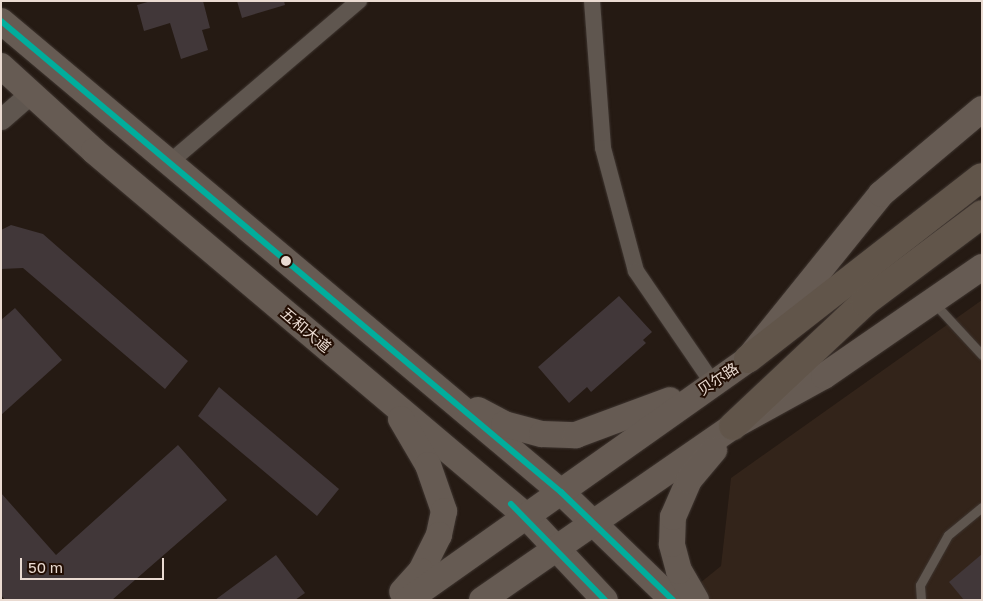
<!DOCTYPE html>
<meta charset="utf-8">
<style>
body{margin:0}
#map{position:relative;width:983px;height:601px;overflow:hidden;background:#251a13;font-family:"Golos Text","Noto Sans SC",sans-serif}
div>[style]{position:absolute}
.industrial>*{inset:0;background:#33241a}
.building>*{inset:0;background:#413739}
.roads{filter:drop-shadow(0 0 1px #3e3530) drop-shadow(0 0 1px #3e3530)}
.service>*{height:9px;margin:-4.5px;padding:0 4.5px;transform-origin:4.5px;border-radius:4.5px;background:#5f564f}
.minor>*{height:16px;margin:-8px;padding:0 8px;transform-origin:8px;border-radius:8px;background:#5f564f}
.tertiary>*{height:21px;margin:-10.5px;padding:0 10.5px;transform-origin:10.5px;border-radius:10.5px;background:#5f564f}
.primary>*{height:26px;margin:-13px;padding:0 13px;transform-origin:13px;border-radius:13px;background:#665b53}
.motorway>*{height:28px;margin:-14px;padding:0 14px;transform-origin:14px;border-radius:14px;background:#61554a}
.bus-1>*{height:6px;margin:-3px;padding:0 3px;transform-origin:3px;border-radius:3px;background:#01ad9c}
.dots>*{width:14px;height:14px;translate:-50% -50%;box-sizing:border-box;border:2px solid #230e03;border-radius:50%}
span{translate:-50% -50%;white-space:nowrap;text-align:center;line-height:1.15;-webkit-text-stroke:4px #230e03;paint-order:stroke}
.street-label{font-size:15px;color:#eadbd2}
.frame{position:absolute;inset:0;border:2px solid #eadbd2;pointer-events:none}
.scale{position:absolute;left:20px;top:558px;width:144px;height:22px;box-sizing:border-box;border:2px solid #eadbd2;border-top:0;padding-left:6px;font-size:15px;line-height:18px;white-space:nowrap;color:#eadbd2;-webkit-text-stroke:4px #230e03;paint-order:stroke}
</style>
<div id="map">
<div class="industrial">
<i style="clip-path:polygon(982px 300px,982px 600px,679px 600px,721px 566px,731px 478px)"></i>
</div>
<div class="building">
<i style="clip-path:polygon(151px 1px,203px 1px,210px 28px,202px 30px,208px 50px,181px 59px,170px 23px,144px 31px,137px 5px)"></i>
<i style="clip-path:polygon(237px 1px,284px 1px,285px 5px,242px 18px)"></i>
<i style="clip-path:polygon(11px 225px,43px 234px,188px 361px,165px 389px,23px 268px,1px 269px,1px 230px)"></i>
<i style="clip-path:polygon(619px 296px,652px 332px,643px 340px,646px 343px,591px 392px,587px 387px,569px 403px,538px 367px)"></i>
<i style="clip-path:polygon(15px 308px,62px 360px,1px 415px,1px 320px)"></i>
<i style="clip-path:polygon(219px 387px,339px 489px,317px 516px,198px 416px)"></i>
<i style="clip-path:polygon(178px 445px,227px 500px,112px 600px,5px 600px,1px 595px,1px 493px,56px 555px)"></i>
<i style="clip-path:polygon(982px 554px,982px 600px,964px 600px,949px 582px)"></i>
<i style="clip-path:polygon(276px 555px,305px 593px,295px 600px,215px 600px)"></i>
</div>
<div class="roads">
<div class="service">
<i style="left:935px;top:304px;width:69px;rotate:47.3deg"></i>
<i style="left:921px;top:600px;width:15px;rotate:-94deg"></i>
<i style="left:920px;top:585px;width:57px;rotate:-60.8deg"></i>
<i style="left:948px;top:535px;width:44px;rotate:-39.5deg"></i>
</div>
<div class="minor">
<i style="left:592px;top:1px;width:147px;rotate:85.7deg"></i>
<i style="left:603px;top:148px;width:127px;rotate:75deg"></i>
<i style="left:636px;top:271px;width:135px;rotate:55.6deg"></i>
<i style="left:169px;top:163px;width:250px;rotate:-40.5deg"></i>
</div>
<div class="tertiary">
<i style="left:1px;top:119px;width:41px;rotate:-41.1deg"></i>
</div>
<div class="primary">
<i style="left:1px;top:21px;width:732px;rotate:40.07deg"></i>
<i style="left:561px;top:492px;width:156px;rotate:44deg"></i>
<i style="left:1px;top:66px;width:126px;rotate:42.4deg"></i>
<i style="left:94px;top:151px;width:566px;rotate:40.19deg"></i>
<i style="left:526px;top:516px;width:115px;rotate:46.8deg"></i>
<i style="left:478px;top:410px;width:30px;rotate:28deg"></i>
<i style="left:504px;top:424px;width:39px;rotate:15deg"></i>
<i style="left:542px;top:434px;width:34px;rotate:2deg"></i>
<i style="left:576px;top:435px;width:100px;rotate:-20.4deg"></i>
<i style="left:401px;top:419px;width:53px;rotate:59.6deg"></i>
<i style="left:428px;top:465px;width:49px;rotate:70.8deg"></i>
<i style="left:444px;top:511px;width:25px;rotate:102deg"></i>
<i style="left:439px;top:535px;width:40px;rotate:116.6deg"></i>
<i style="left:421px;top:571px;width:28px;rotate:132deg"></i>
<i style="left:408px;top:600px;width:417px;rotate:-35.3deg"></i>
<i style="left:748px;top:359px;width:212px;rotate:-51.1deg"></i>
<i style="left:881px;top:194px;width:132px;rotate:-40.1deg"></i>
<i style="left:482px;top:600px;width:305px;rotate:-34.7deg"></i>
<i style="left:733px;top:426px;width:104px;rotate:-28.8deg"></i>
<i style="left:824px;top:376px;width:192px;rotate:-34.6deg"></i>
<i style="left:696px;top:600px;width:34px;rotate:-120deg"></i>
<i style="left:679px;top:571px;width:28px;rotate:-105deg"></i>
<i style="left:672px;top:544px;width:27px;rotate:-88deg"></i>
<i style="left:673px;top:517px;width:40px;rotate:-66.6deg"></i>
<i style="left:689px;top:480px;width:39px;rotate:-50deg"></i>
</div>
<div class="motorway">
<i style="left:748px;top:359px;width:296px;rotate:-37.9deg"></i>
<i style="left:733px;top:426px;width:181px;rotate:-43.2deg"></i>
<i style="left:865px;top:302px;width:146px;rotate:-36.9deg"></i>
</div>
</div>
<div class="bus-1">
<i style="left:1px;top:21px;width:732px;rotate:40.07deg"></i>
<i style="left:561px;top:492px;width:156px;rotate:44deg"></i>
<i style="left:511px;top:504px;width:134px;rotate:45.6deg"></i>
</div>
<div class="dots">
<i style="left:286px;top:261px;background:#eadbd2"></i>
</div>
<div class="street-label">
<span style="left:306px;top:330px;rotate:40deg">五和大道</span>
<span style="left:718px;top:379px;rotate:-34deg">贝尔路</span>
</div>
<div class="frame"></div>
<div class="scale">50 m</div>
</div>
